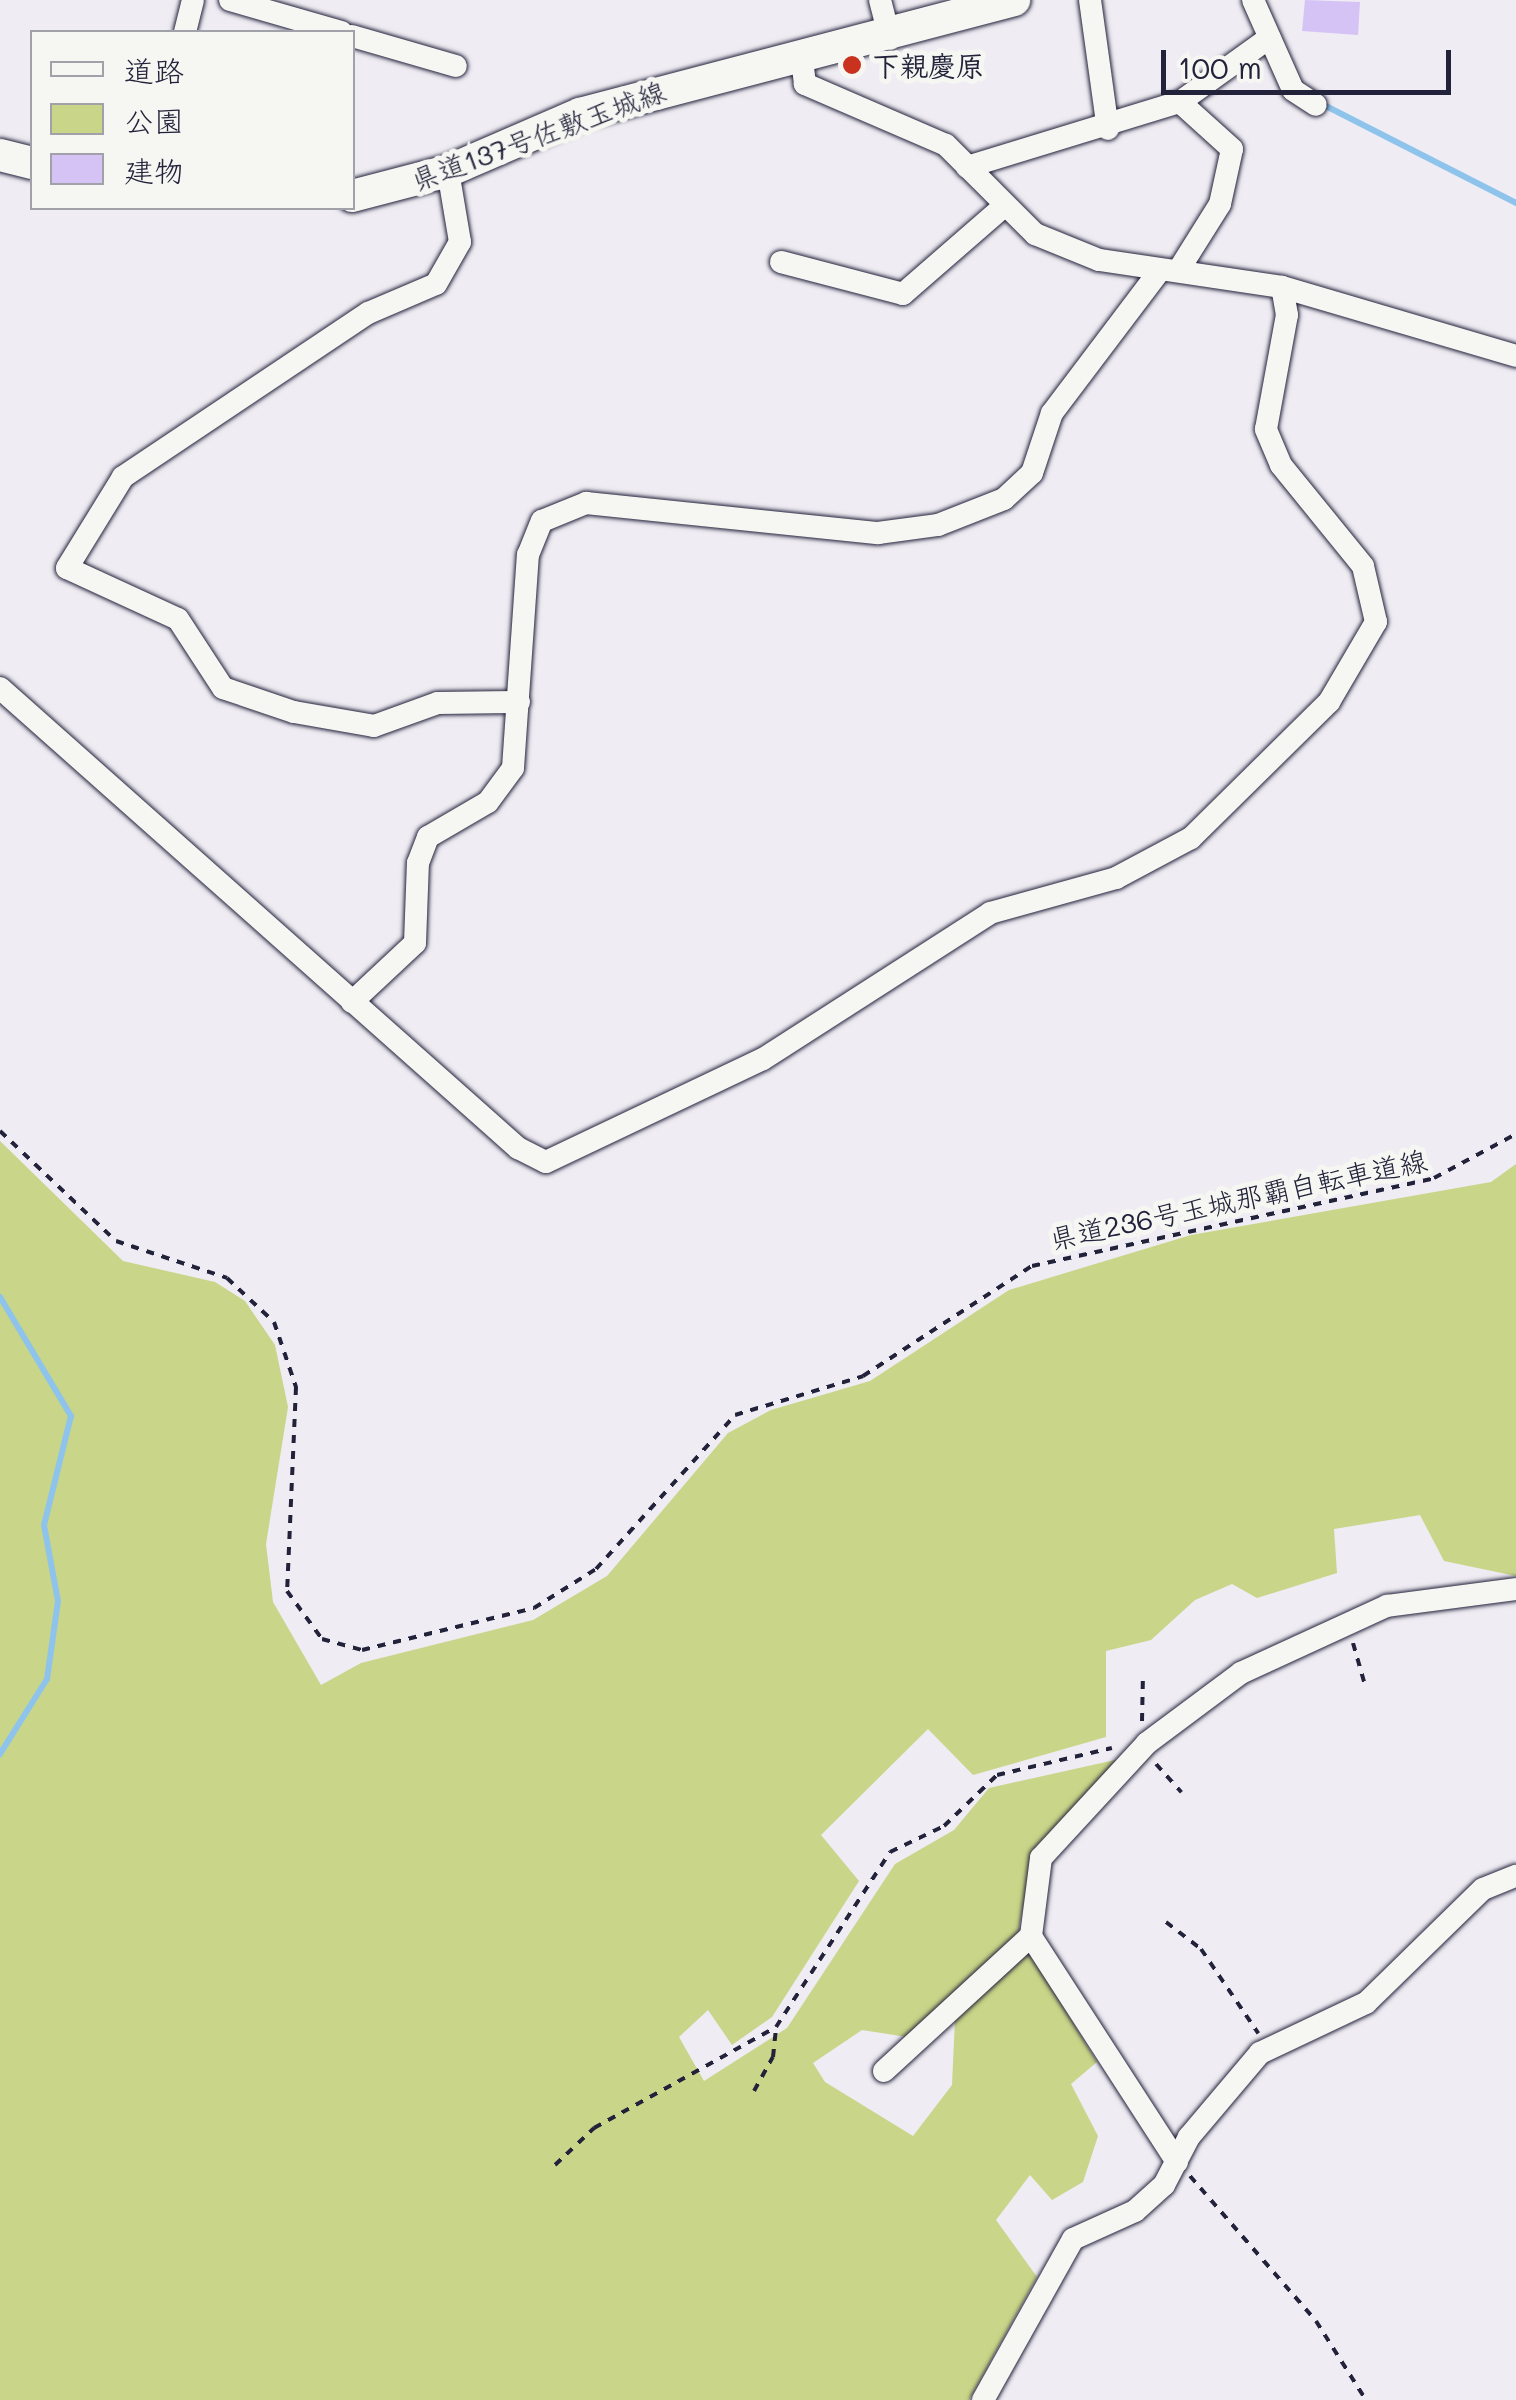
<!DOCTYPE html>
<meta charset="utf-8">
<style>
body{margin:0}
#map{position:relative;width:1516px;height:2400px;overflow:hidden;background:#efecf3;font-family:Mali,"Klee One",sans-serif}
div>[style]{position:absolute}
.green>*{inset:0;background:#c9d588}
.stream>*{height:6px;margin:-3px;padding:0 3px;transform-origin:3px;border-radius:3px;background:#8ec4ec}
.building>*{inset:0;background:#d5c3f5}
.path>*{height:4px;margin-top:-2px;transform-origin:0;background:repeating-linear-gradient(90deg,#22223b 0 8px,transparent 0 16px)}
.roads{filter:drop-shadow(0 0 2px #22223b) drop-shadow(0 0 2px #22223b)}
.street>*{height:22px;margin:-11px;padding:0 11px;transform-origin:11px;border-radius:11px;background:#f6f6f2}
.secondary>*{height:32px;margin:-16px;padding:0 16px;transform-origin:16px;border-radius:16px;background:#f6f6f2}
.dots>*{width:28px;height:28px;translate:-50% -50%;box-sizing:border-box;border:5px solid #f6f6f2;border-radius:50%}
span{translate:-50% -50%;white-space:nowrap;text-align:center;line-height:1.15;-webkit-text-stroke:10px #f6f6f2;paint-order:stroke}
.poi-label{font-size:28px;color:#22223b;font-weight:700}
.left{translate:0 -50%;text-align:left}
.street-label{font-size:28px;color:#22223b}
.legend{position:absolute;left:30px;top:30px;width:325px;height:180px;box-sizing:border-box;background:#f6f6f2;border:2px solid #a1a1a9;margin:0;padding:12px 18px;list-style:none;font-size:30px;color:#22223b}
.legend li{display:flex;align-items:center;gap:20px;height:50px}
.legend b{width:50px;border:2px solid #a1a1a9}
.scale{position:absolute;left:1161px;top:50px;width:290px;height:45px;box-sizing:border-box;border:5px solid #22223b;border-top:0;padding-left:12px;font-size:30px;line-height:35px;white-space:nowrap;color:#22223b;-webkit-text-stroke:8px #f6f6f2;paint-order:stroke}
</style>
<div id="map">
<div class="green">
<i style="clip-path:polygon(0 1141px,123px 1261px,215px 1282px,245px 1301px,275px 1345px,288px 1407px,266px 1544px,273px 1602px,321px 1685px,361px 1663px,533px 1620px,607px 1576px,728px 1433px,771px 1410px,870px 1381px,1009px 1290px,1191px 1235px,1491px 1182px,1516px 1164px,1516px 1576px,1444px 1561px,1420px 1515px,1334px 1529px,1337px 1573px,1257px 1598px,1232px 1584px,1195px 1600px,1151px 1640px,1106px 1651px,1106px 1737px,973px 1775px,928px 1729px,821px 1835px,859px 1881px,772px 2017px,732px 2045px,708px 2010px,679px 2037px,704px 2081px,787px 2028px,895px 1864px,954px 1830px,989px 1788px,1124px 1758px,1033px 1852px,1018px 1934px,907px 2037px,862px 2030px,813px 2063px,825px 2082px,913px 2136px,952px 2085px,955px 2019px,1029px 1951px,1097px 2062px,1071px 2084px,1098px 2136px,1083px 2182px,1052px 2200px,1030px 2175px,996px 2220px,1037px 2277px,969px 2400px,0 2400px)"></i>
</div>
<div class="stream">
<i style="left:1322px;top:104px;width:218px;rotate:27deg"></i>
<i style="left:0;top:1297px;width:139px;rotate:59.2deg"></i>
<i style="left:71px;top:1416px;width:112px;rotate:103.9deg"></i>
<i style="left:44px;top:1525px;width:77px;rotate:79.6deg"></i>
<i style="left:58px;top:1601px;width:79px;rotate:98deg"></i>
<i style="left:47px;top:1679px;width:89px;rotate:122.1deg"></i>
</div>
<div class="building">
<i style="clip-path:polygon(1305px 0,1360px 2px,1358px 35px,1302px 31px)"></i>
</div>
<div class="path">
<i style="left:0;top:1131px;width:160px;rotate:43.5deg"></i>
<i style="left:116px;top:1241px;width:117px;rotate:18.4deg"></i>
<i style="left:227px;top:1278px;width:64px;rotate:43.1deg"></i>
<i style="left:274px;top:1322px;width:69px;rotate:71.3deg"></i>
<i style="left:296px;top:1387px;width:204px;rotate:92.5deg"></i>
<i style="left:287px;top:1591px;width:59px;rotate:53.9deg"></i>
<i style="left:322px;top:1639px;width:41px;rotate:15.4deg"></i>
<i style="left:362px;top:1650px;width:177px;rotate:-13.7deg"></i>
<i style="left:534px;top:1608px;width:73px;rotate:-32.2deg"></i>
<i style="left:596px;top:1569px;width:207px;rotate:-47.9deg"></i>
<i style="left:735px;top:1415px;width:134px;rotate:-16.9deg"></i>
<i style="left:863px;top:1376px;width:202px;rotate:-33.1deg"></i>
<i style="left:1032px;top:1266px;width:412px;rotate:-12.3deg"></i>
<i style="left:1434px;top:1178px;width:93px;rotate:-28.2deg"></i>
<i style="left:1353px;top:1643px;width:44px;rotate:74.1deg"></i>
<i style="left:1142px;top:1721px;width:47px;rotate:-88.8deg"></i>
<i style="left:1156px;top:1764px;width:38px;rotate:48deg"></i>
<i style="left:1166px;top:1922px;width:44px;rotate:37.6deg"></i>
<i style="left:1201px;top:1949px;width:102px;rotate:55.8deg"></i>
<i style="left:754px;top:2091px;width:39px;rotate:-61deg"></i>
<i style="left:773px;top:2057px;width:30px;rotate:-84deg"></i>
<i style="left:555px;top:2165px;width:54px;rotate:-43.5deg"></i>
<i style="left:594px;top:2128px;width:208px;rotate:-29deg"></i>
<i style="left:776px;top:2027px;width:209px;rotate:-56.9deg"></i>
<i style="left:890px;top:1852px;width:60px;rotate:-25.7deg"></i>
<i style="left:944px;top:1826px;width:74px;rotate:-43.9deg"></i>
<i style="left:997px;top:1775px;width:118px;rotate:-13.2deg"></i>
<i style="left:1190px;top:2176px;width:192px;rotate:49deg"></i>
<i style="left:1316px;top:2321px;width:93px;rotate:57.7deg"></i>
</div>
<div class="roads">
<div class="street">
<i style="left:230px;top:0;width:116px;rotate:16.1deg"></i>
<i style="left:880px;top:0;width:40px;rotate:75.6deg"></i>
<i style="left:1090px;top:0;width:130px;rotate:82.1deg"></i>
<i style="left:1253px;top:0;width:98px;rotate:66deg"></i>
<i style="left:1293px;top:90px;width:27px;rotate:33deg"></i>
<i style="left:185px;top:32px;width:33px;rotate:-76deg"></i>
<i style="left:352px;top:36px;width:108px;rotate:16.1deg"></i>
<i style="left:967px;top:167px;width:223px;rotate:-17deg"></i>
<i style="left:1180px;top:102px;width:110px;rotate:-35.7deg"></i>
<i style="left:448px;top:171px;width:72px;rotate:80.4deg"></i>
<i style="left:460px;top:242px;width:48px;rotate:119.7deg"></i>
<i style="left:436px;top:284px;width:74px;rotate:156.9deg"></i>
<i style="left:368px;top:313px;width:295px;rotate:146.2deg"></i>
<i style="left:123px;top:477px;width:107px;rotate:121.6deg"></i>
<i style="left:67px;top:568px;width:122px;rotate:24.7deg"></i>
<i style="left:178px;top:619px;width:82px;rotate:56.9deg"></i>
<i style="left:223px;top:688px;width:75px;rotate:18.7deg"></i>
<i style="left:294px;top:712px;width:81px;rotate:9.9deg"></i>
<i style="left:374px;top:726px;width:68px;rotate:-19.8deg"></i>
<i style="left:438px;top:703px;width:81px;rotate:-0.7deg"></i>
<i style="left:781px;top:262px;width:126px;rotate:14.7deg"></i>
<i style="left:903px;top:294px;width:131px;rotate:-41deg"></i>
<i style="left:1178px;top:271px;width:79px;rotate:-57.9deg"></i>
<i style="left:1220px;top:204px;width:56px;rotate:-77.7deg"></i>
<i style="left:1232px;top:149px;width:70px;rotate:-137.9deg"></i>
<i style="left:1282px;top:287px;width:244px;rotate:16.4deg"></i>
<i style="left:0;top:688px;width:693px;rotate:41.61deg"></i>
<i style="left:518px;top:1148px;width:31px;rotate:27deg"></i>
<i style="left:546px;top:1162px;width:240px;rotate:-25.4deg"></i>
<i style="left:763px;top:1059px;width:270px;rotate:-32.7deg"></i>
<i style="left:990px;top:913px;width:131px;rotate:-15.5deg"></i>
<i style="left:1116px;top:878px;width:85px;rotate:-28.1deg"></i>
<i style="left:1191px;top:838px;width:194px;rotate:-44.6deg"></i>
<i style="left:1329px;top:702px;width:93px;rotate:-59.6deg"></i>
<i style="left:1376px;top:622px;width:57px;rotate:-103.1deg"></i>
<i style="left:1363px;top:566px;width:130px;rotate:-129.1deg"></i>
<i style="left:1281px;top:465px;width:39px;rotate:-113deg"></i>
<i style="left:1266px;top:429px;width:116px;rotate:-79.6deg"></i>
<i style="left:1287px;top:315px;width:28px;rotate:-100deg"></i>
<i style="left:1282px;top:287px;width:185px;rotate:-171.6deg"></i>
<i style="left:1099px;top:260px;width:69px;rotate:-157.9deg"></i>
<i style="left:1035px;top:234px;width:126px;rotate:-135deg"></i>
<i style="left:946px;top:145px;width:154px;rotate:-156.6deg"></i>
<i style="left:805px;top:84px;width:26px;rotate:-97deg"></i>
<i style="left:352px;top:1002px;width:86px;rotate:-43.1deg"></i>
<i style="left:415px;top:943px;width:80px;rotate:-87.9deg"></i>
<i style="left:418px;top:863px;width:28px;rotate:-69deg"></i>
<i style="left:428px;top:837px;width:69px;rotate:-30.3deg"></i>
<i style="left:488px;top:802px;width:42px;rotate:-53.7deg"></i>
<i style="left:513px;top:768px;width:214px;rotate:-86deg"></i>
<i style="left:528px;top:555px;width:37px;rotate:-68deg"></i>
<i style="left:542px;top:521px;width:48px;rotate:-22.2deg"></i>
<i style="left:586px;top:503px;width:294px;rotate:5.9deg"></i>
<i style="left:878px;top:533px;width:61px;rotate:-7.6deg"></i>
<i style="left:938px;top:525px;width:71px;rotate:-21.5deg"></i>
<i style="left:1004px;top:499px;width:38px;rotate:-43deg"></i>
<i style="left:1032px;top:473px;width:63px;rotate:-71.6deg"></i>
<i style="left:1052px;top:413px;width:176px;rotate:-52.9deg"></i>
<i style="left:884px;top:2071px;width:200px;rotate:-42.6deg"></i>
<i style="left:1177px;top:2162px;width:269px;rotate:-122.9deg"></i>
<i style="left:1031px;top:1936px;width:79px;rotate:-82.7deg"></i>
<i style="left:1041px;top:1858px;width:156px;rotate:-47.3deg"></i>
<i style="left:1147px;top:1743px;width:117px;rotate:-36.7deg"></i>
<i style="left:1241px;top:1673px;width:161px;rotate:-24.7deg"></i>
<i style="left:1387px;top:1606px;width:130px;rotate:-7.5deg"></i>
<i style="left:983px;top:2400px;width:184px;rotate:-60.8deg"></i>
<i style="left:1073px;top:2239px;width:68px;rotate:-24.3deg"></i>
<i style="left:1135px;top:2211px;width:39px;rotate:-42deg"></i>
<i style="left:1164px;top:2185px;width:54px;rotate:-62.5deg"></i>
<i style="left:1189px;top:2137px;width:110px;rotate:-49.8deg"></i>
<i style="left:1260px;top:2053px;width:117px;rotate:-25.3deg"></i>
<i style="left:1366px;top:2003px;width:163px;rotate:-44.3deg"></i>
<i style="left:1483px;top:1889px;width:35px;rotate:-22deg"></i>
</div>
<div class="secondary">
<i style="left:0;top:155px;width:33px;rotate:14deg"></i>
<i style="left:352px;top:196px;width:99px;rotate:-14.6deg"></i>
<i style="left:448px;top:171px;width:144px;rotate:-23.4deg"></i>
<i style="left:580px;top:114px;width:449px;rotate:-14.7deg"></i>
</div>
</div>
<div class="dots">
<i style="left:852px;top:65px;background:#c8321e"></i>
</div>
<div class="poi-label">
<span class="left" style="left:872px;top:65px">下親慶原</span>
</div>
<div class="street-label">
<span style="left:538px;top:135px;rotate:-20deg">県道137号佐敷玉城線</span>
<span style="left:1238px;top:1199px;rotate:-12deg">県道236号玉城那覇自転車道線</span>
</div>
<ul class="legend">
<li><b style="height:12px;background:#f6f6f2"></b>道路</li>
<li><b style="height:28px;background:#c9d588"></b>公園</li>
<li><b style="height:28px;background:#d5c3f5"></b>建物</li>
</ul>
<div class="scale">100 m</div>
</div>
